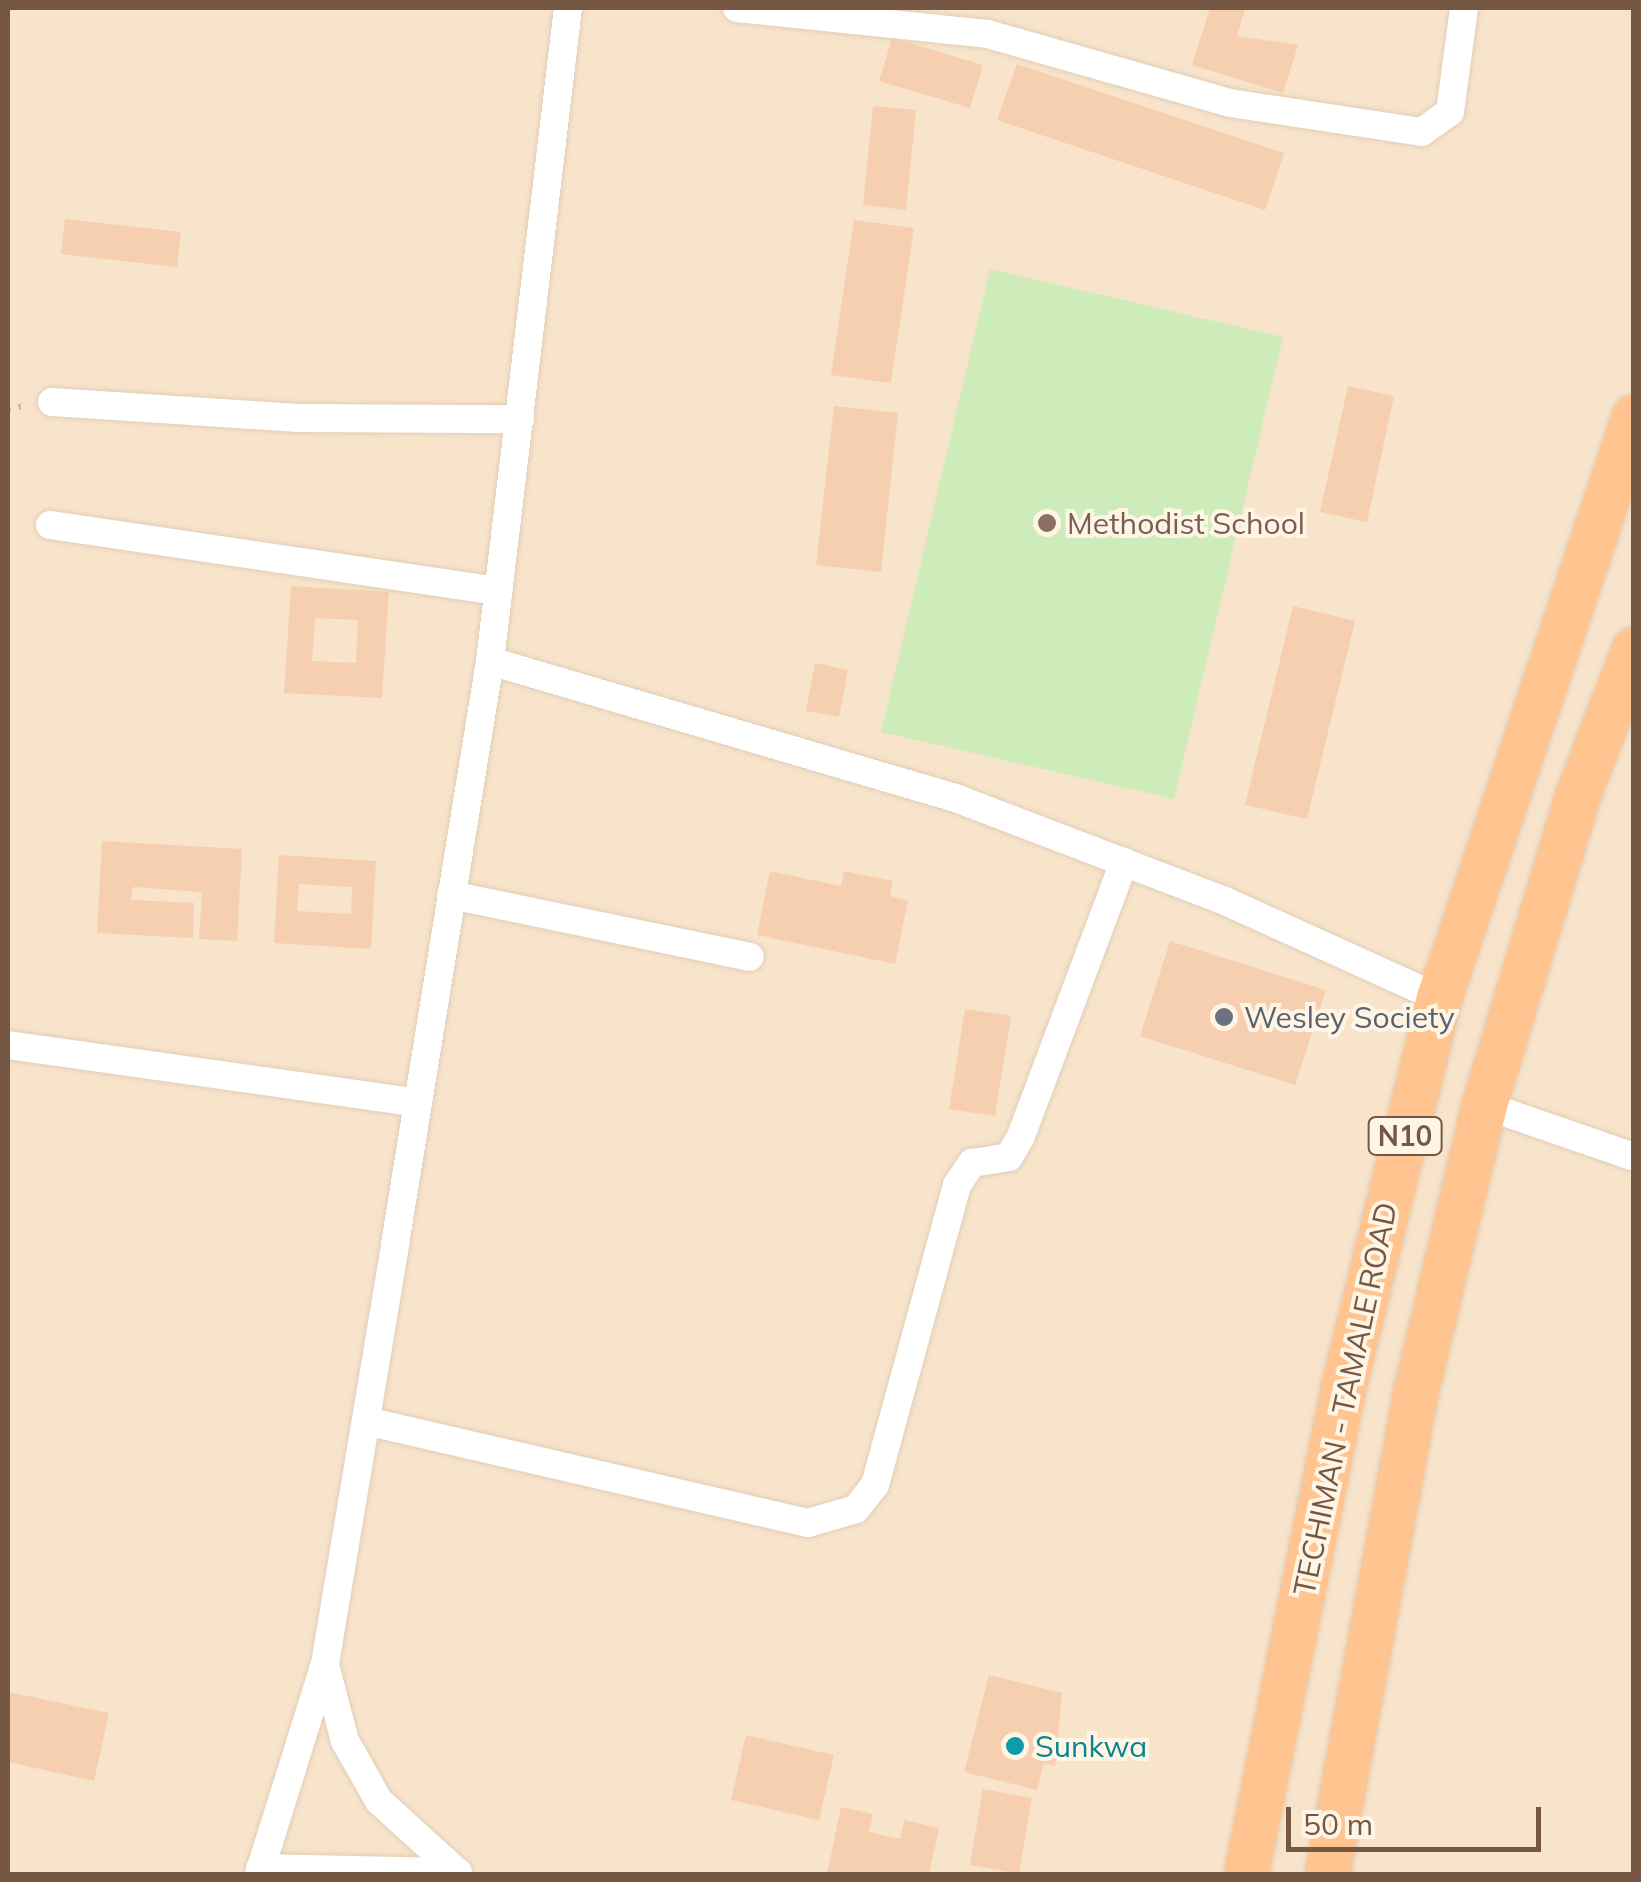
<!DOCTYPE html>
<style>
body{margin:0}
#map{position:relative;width:1641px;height:1882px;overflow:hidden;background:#fef2dc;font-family:Mulish,sans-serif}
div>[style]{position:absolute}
.residential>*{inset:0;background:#f7e4ca}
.green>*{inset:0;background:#cdecba}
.building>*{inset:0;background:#f6cfb1}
.path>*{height:6px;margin-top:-3px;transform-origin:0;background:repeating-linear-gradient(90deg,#dab295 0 2.5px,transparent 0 10.5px)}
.roads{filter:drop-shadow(0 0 2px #e2cdb8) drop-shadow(0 0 2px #e2cdb8)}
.minor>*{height:28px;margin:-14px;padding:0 14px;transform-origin:14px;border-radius:14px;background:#fff}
.trunk>*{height:45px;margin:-22.5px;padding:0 22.5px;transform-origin:22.5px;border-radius:22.5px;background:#ffc48f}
.dots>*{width:28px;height:28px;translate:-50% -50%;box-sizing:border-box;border:5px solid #fff5e4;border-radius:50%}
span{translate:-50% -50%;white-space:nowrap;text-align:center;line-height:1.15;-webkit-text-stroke:8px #fff5e4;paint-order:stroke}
.shield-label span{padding:2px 8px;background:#fff5e4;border:2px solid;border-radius:8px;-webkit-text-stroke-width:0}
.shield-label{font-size:28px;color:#755743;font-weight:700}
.education-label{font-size:30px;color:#785e54}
.left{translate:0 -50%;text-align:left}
.worship-label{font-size:30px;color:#5b616d}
.street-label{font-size:30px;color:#755743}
.culture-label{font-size:30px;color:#0d838f}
.frame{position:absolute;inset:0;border:10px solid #755743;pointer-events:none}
.scale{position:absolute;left:1286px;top:1807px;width:255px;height:45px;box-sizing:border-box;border:5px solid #755743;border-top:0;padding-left:12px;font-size:30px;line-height:35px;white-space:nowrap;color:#755743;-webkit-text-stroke:8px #fff5e4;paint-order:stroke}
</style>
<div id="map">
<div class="residential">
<i style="clip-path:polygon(8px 8px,1633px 8px,1633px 1874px,8px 1874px)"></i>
</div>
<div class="green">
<i style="clip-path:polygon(990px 269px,1283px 337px,1174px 799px,881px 732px)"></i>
</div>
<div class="building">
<i style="clip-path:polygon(1210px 8px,1245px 9px,1237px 36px,1298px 45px,1283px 93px,1192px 65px)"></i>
<i style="clip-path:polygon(892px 38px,983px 65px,970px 108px,879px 81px)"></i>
<i style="clip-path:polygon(1017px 64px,1284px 153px,1265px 210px,997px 120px)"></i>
<i style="clip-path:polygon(873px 106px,916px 110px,906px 210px,863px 205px)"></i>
<i style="clip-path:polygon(65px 219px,181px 232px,177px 267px,61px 254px)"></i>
<i style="clip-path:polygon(854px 220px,914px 228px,891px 383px,831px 375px)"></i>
<i style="clip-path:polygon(1348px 386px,1394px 396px,1367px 522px,1320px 512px)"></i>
<i style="clip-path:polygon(834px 406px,898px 413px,881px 572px,816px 565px)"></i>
<i style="clip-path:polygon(evenodd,291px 586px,389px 592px,382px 698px,284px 693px,291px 586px,315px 618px,358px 620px,356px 663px,312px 661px,315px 618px)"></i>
<i style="clip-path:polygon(1293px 606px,1355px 621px,1307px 819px,1245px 805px)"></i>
<i style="clip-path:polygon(815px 663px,848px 670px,839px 717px,806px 711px)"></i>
<i style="clip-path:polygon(102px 841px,242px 849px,237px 941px,199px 939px,202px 892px,133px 887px,131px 900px,194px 903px,193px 938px,97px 933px)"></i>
<i style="clip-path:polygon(evenodd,279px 855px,376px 861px,371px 949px,274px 943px,279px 855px,299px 884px,352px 887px,351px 914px,297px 911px,299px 884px)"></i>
<i style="clip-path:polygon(770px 871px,841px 886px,844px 871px,893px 881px,890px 896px,908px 900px,895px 964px,757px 935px)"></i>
<i style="clip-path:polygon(1170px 941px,1326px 990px,1295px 1085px,1140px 1036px)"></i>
<i style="clip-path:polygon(965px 1009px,1011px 1016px,995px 1116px,949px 1109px)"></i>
<i style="clip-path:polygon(989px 1675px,1062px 1693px,1055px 1766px,1044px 1763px,1037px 1790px,964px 1772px)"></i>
<i style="clip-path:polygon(8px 1692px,109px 1713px,94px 1781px,8px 1762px)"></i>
<i style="clip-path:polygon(746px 1735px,834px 1755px,819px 1820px,731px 1800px)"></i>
<i style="clip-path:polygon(983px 1789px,1032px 1798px,1019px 1874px,970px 1865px)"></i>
<i style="clip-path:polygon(841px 1807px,873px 1814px,869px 1832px,900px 1839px,904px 1820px,939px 1828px,929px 1874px,827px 1874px)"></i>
</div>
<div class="path">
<i style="left:8px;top:408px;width:18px;rotate:-6deg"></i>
</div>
<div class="roads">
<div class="minor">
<i style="left:737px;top:8px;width:252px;rotate:5.9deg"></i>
<i style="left:988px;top:34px;width:252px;rotate:15.9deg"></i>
<i style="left:1230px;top:103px;width:194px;rotate:8.6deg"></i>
<i style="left:1422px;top:132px;width:34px;rotate:-36deg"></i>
<i style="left:1450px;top:112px;width:105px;rotate:-82.3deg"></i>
<i style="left:52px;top:402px;width:247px;rotate:3.7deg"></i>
<i style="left:298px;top:418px;width:222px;rotate:0.3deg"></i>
<i style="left:50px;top:525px;width:453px;rotate:8.4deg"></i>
<i style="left:490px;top:661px;width:488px;rotate:16.4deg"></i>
<i style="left:958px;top:799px;width:286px;rotate:20.9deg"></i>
<i style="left:1225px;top:901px;width:235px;rotate:24.4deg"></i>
<i style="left:451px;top:895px;width:305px;rotate:11.7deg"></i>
<i style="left:8px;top:1045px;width:412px;rotate:8deg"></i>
<i style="left:1484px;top:1105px;width:159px;rotate:19.1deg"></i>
<i style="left:366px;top:1421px;width:454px;rotate:13deg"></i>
<i style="left:808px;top:1523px;width:50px;rotate:-16.3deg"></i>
<i style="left:856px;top:1509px;width:31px;rotate:-52deg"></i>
<i style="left:875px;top:1485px;width:311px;rotate:-74.7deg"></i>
<i style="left:957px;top:1185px;width:27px;rotate:-56deg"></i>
<i style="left:972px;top:1163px;width:37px;rotate:-9deg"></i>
<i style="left:1009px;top:1157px;width:24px;rotate:-60deg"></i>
<i style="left:1021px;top:1136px;width:293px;rotate:-69.4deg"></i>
<i style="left:325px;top:1665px;width:79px;rotate:75.3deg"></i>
<i style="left:345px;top:1741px;width:69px;rotate:60.5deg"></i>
<i style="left:379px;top:1801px;width:105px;rotate:42.3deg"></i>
<i style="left:260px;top:1868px;width:198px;rotate:1.2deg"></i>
<i style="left:259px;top:1874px;width:220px;rotate:-72.6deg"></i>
<i style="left:325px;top:1664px;width:426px;rotate:-80.5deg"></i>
<i style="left:395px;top:1244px;width:591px;rotate:-80.74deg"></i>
<i style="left:490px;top:661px;width:658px;rotate:-83.19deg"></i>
</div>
<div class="trunk">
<i style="left:1246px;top:1874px;width:496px;rotate:-78.7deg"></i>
<i style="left:1343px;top:1388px;width:402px;rotate:-76.2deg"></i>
<i style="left:1439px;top:998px;width:613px;rotate:-71.45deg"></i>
<i style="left:1327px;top:1874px;width:492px;rotate:-79.6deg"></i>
<i style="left:1416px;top:1390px;width:293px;rotate:-76.6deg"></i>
<i style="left:1484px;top:1105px;width:325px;rotate:-73.2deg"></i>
<i style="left:1578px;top:794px;width:155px;rotate:-68.9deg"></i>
</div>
</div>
<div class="dots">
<i style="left:1047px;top:523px;background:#8d6e63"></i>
<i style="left:1224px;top:1017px;background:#6b7280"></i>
<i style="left:1015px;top:1746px;background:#0f9aa8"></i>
</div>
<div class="shield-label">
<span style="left:1405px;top:1136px">N10</span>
</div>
<div class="education-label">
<span class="left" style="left:1067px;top:523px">Methodist School</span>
</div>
<div class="worship-label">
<span class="left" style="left:1244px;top:1017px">Wesley Society</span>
</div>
<div class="street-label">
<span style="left:1345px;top:1399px;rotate:-78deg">TECHIMAN - TAMALE ROAD</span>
</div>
<div class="culture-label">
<span class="left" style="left:1035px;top:1746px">Sunkwa</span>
</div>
<div class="frame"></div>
<div class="scale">50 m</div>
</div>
